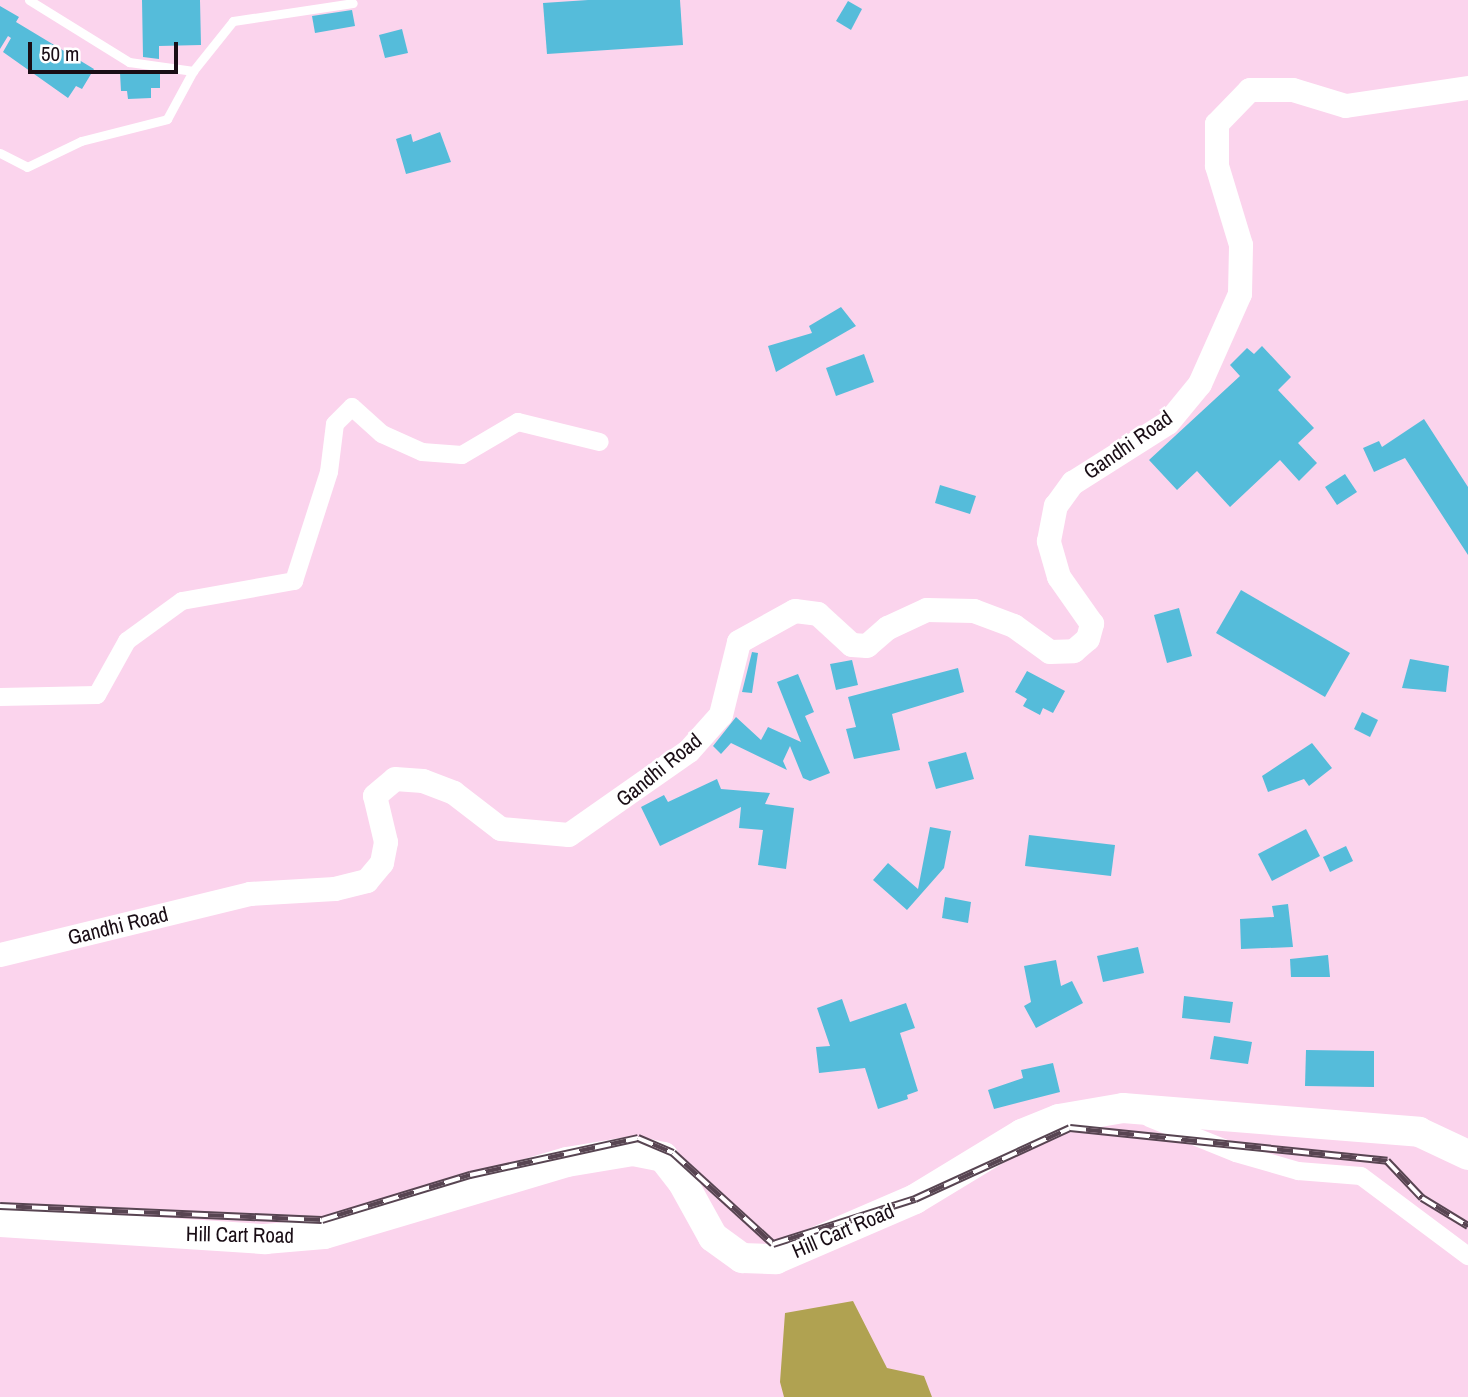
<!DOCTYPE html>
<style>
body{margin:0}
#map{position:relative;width:1468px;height:1397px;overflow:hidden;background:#fbd4ed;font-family:"Archivo Narrow",sans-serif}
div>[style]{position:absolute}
.forest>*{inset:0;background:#b0a251}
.building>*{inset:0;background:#55bcda}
.service>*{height:9px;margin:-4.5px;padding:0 4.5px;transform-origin:4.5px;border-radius:4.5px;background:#fff}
.minor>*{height:18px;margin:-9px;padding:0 9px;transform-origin:9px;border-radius:9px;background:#fff}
.secondary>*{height:24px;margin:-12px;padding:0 12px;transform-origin:12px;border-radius:12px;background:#fff}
.trunk>*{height:30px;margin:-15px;padding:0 15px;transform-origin:15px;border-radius:15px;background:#fff}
.rail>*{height:8px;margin-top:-4px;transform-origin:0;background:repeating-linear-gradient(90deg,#fff 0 16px,#584552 0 32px);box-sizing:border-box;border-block:2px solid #584552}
span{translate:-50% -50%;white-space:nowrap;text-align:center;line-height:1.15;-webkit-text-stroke:5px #fff;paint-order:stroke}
.street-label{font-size:21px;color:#190d15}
.scale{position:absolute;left:28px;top:42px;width:150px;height:32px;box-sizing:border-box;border:4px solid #190d15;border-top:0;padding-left:9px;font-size:21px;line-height:24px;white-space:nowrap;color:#190d15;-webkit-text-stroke:5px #fff;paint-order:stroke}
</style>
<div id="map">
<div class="forest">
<i style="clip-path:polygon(853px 1301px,887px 1368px,924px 1376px,932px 1397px,784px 1397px,780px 1382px,785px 1313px)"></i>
</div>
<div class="building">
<i style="clip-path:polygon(142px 0,200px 0,201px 45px,159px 46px,159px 59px,143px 57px)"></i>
<i style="clip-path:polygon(588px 0,680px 0,683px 45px,547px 54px,543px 3px)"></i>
<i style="clip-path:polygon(848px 1px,862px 9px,851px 30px,836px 21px)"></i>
<i style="clip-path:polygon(0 6px,19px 17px,16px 22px,94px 69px,82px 89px,76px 86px,68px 98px,3px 52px,11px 38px,8px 36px,0 49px)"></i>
<i style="clip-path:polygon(352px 10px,355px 26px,315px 33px,312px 16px)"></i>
<i style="clip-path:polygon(402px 29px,408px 53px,385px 58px,379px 35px)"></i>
<i style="clip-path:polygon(143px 72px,160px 73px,160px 88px,151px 88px,151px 98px,128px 99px,127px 91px,121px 91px,120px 73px)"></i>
<i style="clip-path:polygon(440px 132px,451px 162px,406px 174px,396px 139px,411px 134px,413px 142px)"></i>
<i style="clip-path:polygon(841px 307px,856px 326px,776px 372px,768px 346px,812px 333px,809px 326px)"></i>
<i style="clip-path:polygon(1262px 346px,1291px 377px,1278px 390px,1314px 428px,1298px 443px,1317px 463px,1299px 481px,1280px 460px,1230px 507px,1197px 471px,1177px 490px,1149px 460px,1240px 376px,1230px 365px,1247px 348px,1254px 354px)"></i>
<i style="clip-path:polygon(864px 354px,874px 382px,836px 396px,826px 368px)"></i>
<i style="clip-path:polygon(1424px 419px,1468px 487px,1468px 555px,1405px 458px,1374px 472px,1363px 448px,1379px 441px,1382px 447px)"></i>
<i style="clip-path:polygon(1345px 474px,1357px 492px,1337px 505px,1325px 487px)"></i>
<i style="clip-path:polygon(940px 485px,976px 496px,970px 514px,935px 503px)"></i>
<i style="clip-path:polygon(1241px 590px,1350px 653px,1325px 697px,1216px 633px)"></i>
<i style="clip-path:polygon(1179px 608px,1192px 656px,1167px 663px,1154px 615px)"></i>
<i style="clip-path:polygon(752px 652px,758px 653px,752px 693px,742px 692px)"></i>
<i style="clip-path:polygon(1410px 659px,1449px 666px,1446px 692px,1402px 688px)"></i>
<i style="clip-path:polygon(852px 660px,858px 685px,836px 690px,830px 664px)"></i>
<i style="clip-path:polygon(958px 668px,964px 692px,892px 714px,900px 750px,854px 759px,846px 729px,856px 727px,848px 697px)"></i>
<i style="clip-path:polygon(1027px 671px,1065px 691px,1053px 713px,1043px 708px,1040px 715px,1023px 706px,1027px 699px,1015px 692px)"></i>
<i style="clip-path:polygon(798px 674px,814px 712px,805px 716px,830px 773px,810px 781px,803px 778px,790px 746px,783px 761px,787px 770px,731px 743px,721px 754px,713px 746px,736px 717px,761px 740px,768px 727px,801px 742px,777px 682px)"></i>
<i style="clip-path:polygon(1362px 712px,1378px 720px,1370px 737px,1354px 729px)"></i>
<i style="clip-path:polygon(1312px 743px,1332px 768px,1309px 786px,1304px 779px,1268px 792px,1262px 776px)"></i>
<i style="clip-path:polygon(966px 752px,974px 779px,936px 789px,928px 762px)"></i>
<i style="clip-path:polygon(717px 779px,721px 789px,770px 793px,765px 804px,794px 808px,786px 869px,758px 865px,763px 830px,739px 828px,741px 807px,660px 846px,641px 807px,664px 795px,668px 802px)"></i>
<i style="clip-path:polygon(930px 827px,951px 831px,944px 868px,907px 910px,873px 880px,888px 863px,918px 889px)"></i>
<i style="clip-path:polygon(1306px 829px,1320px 856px,1272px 881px,1258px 854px)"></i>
<i style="clip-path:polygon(1029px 835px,1115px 845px,1111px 876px,1025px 866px)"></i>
<i style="clip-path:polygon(1346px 846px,1353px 861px,1330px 872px,1323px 857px)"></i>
<i style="clip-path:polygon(945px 897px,971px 902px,968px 923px,942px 918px)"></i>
<i style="clip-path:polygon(1288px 904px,1293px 947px,1241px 949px,1240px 919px,1274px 917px,1272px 906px)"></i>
<i style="clip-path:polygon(1138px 947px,1144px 973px,1103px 982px,1097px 956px)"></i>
<i style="clip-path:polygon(1328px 955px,1330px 977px,1291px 977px,1290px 959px)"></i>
<i style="clip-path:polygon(1056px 960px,1061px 986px,1072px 981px,1083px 1003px,1036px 1028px,1024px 1006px,1031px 1002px,1024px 966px)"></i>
<i style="clip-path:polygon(1184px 996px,1233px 1002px,1230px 1023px,1182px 1018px)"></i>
<i style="clip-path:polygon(842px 999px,850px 1022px,906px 1003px,915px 1028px,900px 1033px,918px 1091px,907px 1095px,908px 1099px,878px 1109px,865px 1068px,819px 1073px,816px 1047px,830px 1046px,817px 1008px)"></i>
<i style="clip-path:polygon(1214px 1036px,1252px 1042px,1248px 1064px,1210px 1059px)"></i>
<i style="clip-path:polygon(1306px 1050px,1374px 1051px,1374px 1087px,1305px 1086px)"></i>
<i style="clip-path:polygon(1053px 1063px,1060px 1092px,994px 1109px,988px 1090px,1023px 1078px,1021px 1070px)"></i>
</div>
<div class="service">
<i style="left:29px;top:0;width:118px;rotate:31.8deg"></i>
<i style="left:129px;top:62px;width:65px;rotate:8deg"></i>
<i style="left:0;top:153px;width:30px;rotate:27deg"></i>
<i style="left:27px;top:167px;width:60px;rotate:-25.7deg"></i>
<i style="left:81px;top:141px;width:89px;rotate:-14.3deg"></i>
<i style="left:167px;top:119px;width:55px;rotate:-61.6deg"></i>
<i style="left:193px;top:71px;width:64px;rotate:-51.3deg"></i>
<i style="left:233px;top:21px;width:121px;rotate:-8.5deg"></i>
</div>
<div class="minor">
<i style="left:0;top:697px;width:97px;rotate:-1.2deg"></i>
<i style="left:97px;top:695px;width:62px;rotate:-60.9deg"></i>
<i style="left:127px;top:641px;width:68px;rotate:-36deg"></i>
<i style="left:182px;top:601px;width:114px;rotate:-10.1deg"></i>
<i style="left:294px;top:581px;width:114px;rotate:-72.2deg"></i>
<i style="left:329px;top:472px;width:48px;rotate:-82.9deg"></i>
<i style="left:335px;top:424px;width:24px;rotate:-45deg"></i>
<i style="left:352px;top:407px;width:40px;rotate:42deg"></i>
<i style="left:382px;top:434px;width:44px;rotate:24.2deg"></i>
<i style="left:422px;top:452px;width:40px;rotate:4.3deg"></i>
<i style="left:462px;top:455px;width:65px;rotate:-30.5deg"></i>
<i style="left:518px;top:422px;width:84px;rotate:13.7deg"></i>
<i style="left:1149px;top:1118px;width:94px;rotate:21.9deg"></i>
<i style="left:1236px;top:1153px;width:65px;rotate:16.2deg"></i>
<i style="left:1298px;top:1171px;width:63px;rotate:4.5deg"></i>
<i style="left:1361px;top:1176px;width:134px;rotate:36.8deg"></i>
</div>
<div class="secondary">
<i style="left:0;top:955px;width:257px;rotate:-13.7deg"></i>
<i style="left:250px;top:894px;width:85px;rotate:-3.4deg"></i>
<i style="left:335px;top:889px;width:33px;rotate:-14deg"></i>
<i style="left:367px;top:881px;width:23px;rotate:-50deg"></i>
<i style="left:382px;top:863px;width:21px;rotate:-79deg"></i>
<i style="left:386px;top:842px;width:47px;rotate:-103.4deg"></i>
<i style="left:375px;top:796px;width:26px;rotate:-40deg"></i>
<i style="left:395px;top:779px;width:28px;rotate:4deg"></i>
<i style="left:423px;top:781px;width:33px;rotate:21deg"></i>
<i style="left:454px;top:793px;width:59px;rotate:37.5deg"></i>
<i style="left:501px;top:829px;width:68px;rotate:5deg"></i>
<i style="left:569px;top:835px;width:146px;rotate:-35deg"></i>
<i style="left:689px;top:751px;width:48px;rotate:-48.4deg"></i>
<i style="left:721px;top:715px;width:75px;rotate:-76.1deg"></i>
<i style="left:739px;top:642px;width:64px;rotate:-29deg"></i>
<i style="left:795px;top:611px;width:23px;rotate:7deg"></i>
<i style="left:818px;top:614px;width:46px;rotate:42.4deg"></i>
<i style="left:852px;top:645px;width:15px;rotate:4deg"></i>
<i style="left:867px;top:646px;width:28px;rotate:-41deg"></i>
<i style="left:888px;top:628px;width:43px;rotate:-24.8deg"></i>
<i style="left:927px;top:610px;width:47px;rotate:1.2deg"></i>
<i style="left:974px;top:611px;width:43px;rotate:20.6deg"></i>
<i style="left:1014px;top:626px;width:44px;rotate:35.8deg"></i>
<i style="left:1050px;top:652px;width:24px;rotate:-2deg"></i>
<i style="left:1074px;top:651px;width:18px;rotate:-41deg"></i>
<i style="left:1088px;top:639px;width:16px;rotate:-75deg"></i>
<i style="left:1092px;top:624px;width:57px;rotate:-125.1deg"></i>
<i style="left:1059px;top:577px;width:37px;rotate:-106deg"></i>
<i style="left:1049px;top:541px;width:36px;rotate:-79deg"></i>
<i style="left:1056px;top:506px;width:29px;rotate:-54deg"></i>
<i style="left:1073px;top:483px;width:112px;rotate:-32.3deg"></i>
<i style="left:1168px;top:423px;width:50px;rotate:-50.6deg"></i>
<i style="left:1200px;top:384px;width:98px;rotate:-66deg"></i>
<i style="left:1240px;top:294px;width:49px;rotate:-88.8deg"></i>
<i style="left:1241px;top:245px;width:83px;rotate:-106.9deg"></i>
<i style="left:1217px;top:166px;width:42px;rotate:-90deg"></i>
<i style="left:1217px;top:124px;width:47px;rotate:-45.9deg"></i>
<i style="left:1250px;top:90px;width:43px"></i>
<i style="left:1293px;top:90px;width:55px;rotate:16.8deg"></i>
<i style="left:1346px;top:106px;width:123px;rotate:-8.4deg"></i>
</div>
<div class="trunk">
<i style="left:0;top:1222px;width:266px;rotate:3.7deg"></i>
<i style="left:265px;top:1239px;width:59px;rotate:-4.8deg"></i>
<i style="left:324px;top:1234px;width:253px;rotate:-16.5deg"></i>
<i style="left:567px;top:1162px;width:67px;rotate:-9.5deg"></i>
<i style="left:633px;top:1151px;width:31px;rotate:11deg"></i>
<i style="left:663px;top:1157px;width:31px;rotate:52deg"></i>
<i style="left:682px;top:1181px;width:64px;rotate:61deg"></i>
<i style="left:713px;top:1237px;width:36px;rotate:36deg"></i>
<i style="left:742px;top:1258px;width:34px;rotate:2deg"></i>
<i style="left:776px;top:1259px;width:151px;rotate:-23.3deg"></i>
<i style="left:915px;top:1199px;width:125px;rotate:-31.3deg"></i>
<i style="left:1022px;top:1134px;width:40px;rotate:-22deg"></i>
<i style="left:1059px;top:1119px;width:65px;rotate:-9.8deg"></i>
<i style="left:1123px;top:1108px;width:297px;rotate:4.6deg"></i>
<i style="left:1419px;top:1132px;width:54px;rotate:25.1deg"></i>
</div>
<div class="rail">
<i style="left:0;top:1206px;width:322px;rotate:2.5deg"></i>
<i style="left:322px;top:1220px;width:155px;rotate:-16.9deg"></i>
<i style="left:470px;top:1175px;width:172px;rotate:-12.4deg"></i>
<i style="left:638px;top:1138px;width:38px;rotate:23deg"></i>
<i style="left:673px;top:1153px;width:135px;rotate:42.3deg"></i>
<i style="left:773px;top:1244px;width:149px;rotate:-17.6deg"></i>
<i style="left:915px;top:1199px;width:170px;rotate:-24.6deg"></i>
<i style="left:1070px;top:1128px;width:319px;rotate:5.9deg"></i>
<i style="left:1387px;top:1161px;width:51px;rotate:46.6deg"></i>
<i style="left:1422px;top:1198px;width:54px;rotate:31.3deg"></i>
</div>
<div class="street-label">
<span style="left:1128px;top:445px;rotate:-35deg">Gandhi Road</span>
<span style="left:659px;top:770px;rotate:-39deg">Gandhi Road</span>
<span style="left:118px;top:926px;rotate:-14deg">Gandhi Road</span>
<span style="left:843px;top:1231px;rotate:-23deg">Hill Cart Road</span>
<span style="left:240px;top:1235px;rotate:1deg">Hill Cart Road</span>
</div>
<div class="scale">50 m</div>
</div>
